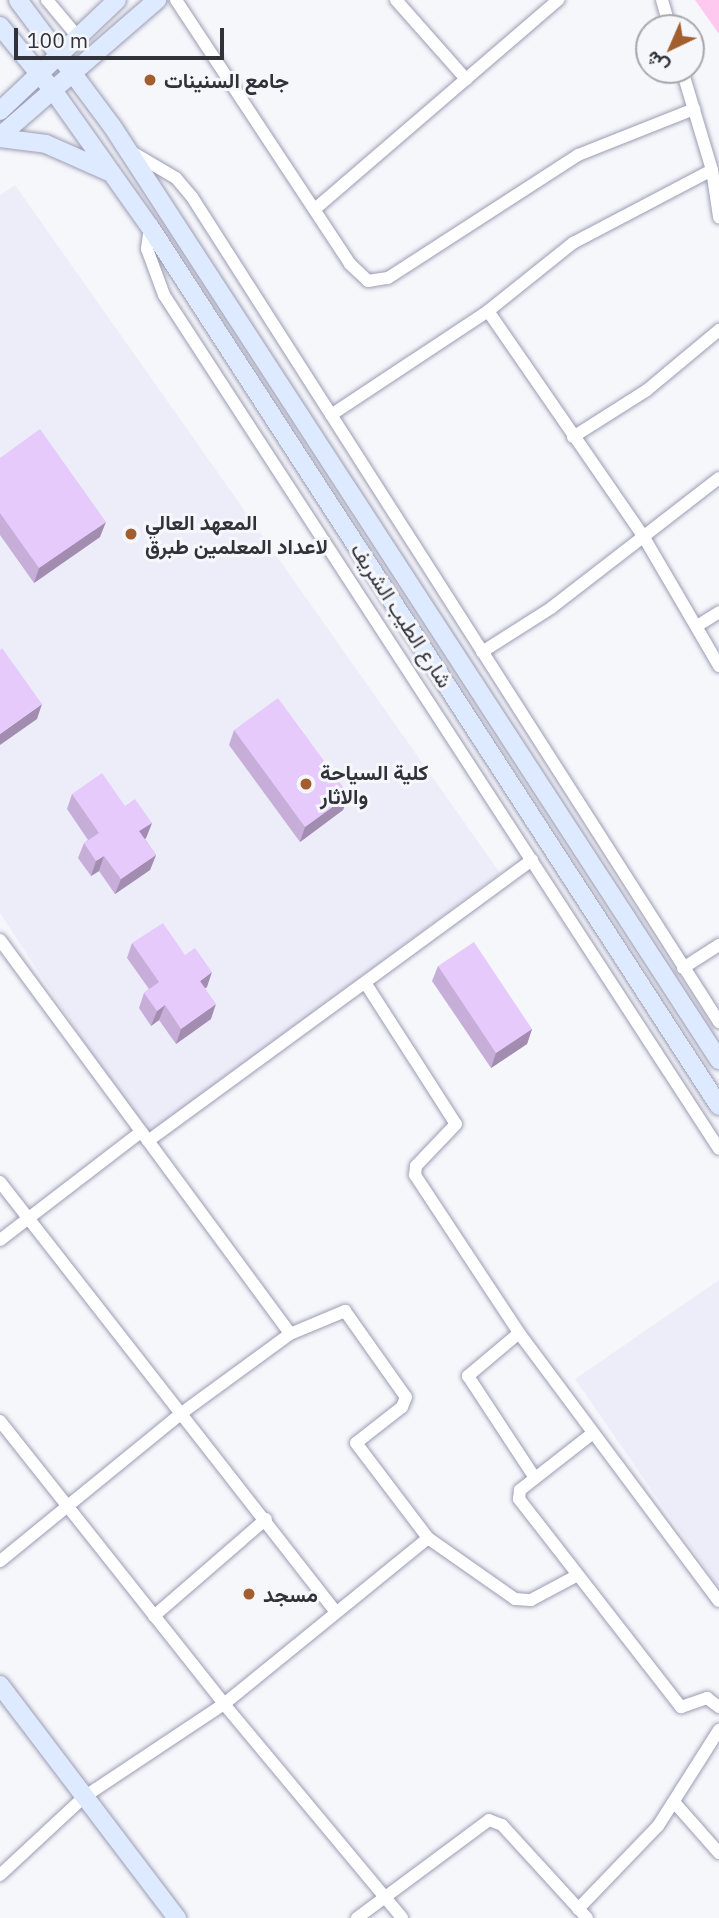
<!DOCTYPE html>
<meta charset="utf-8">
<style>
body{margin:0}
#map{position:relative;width:719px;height:1918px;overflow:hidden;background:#f6f7fb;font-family:"IBM Plex Sans",Vazirmatn,sans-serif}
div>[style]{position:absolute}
.built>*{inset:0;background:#ededfa}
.green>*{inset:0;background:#ffc8ef}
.roads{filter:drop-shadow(0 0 2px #9c9cb3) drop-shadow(0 0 2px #9c9cb3)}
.street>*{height:12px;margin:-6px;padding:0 6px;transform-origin:6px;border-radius:6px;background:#fff}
.secondary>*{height:18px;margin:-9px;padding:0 9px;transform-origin:9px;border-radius:9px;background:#deeaff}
.wall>*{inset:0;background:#c7aed9}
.shaded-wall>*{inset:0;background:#a28db0}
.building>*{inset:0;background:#e7cafc}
.dots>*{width:19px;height:19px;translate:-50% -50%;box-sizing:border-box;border:4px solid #f6f7fb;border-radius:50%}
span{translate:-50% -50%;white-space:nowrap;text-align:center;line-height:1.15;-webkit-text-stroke:6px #f6f7fb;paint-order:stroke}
.poi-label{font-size:21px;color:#31313a;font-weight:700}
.left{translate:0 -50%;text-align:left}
.street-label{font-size:21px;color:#31313a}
.north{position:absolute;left:635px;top:14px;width:70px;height:70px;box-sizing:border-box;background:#f6f7fb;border:2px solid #a7a8ae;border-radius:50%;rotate:224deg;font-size:19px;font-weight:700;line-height:28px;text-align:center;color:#31313a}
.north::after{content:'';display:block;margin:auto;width:24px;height:32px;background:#a25e2f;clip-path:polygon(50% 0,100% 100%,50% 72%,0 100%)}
.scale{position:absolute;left:14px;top:28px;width:210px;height:32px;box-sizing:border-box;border:4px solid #31313a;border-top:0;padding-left:9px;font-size:21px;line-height:24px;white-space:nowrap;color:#31313a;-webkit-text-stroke:5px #f6f7fb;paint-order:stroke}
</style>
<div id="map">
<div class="built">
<i style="clip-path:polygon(15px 185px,500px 873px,145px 1136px,0 913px,0 195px)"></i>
<i style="clip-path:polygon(719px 1280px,719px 1588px,575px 1379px)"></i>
</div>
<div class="green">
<i style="clip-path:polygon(695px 0,719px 0,719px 34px)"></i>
</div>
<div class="roads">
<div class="street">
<i style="left:47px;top:0;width:48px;rotate:50deg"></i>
<i style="left:176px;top:0;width:316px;rotate:56.6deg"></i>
<i style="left:350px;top:264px;width:25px;rotate:43deg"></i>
<i style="left:368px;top:281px;width:20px;rotate:-9deg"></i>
<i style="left:388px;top:278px;width:226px;rotate:-32.9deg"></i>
<i style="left:578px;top:155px;width:125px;rotate:-21.6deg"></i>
<i style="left:396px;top:0;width:106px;rotate:48.5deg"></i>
<i style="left:662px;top:0;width:29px;rotate:74deg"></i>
<i style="left:682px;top:70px;width:104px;rotate:73.3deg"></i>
<i style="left:130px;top:151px;width:53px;rotate:30.4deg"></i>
<i style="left:176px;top:178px;width:25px;rotate:50deg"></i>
<i style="left:192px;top:197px;width:979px;rotate:57.43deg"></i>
<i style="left:315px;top:209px;width:321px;rotate:-40.7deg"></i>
<i style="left:150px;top:227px;width:22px;rotate:98deg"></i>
<i style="left:147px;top:249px;width:49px;rotate:69.7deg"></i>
<i style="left:164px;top:295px;width:1018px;rotate:56.98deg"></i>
<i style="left:488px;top:311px;width:109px;rotate:-38.7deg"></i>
<i style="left:573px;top:243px;width:157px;rotate:-27.7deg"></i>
<i style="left:712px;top:170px;width:48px;rotate:81.5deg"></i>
<i style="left:331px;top:415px;width:188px;rotate:-33.5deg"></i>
<i style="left:488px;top:311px;width:271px;rotate:55.4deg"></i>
<i style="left:642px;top:534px;width:153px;rotate:59.7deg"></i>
<i style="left:573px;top:437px;width:88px;rotate:-32.4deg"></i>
<i style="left:647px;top:390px;width:94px;rotate:-39.8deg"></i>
<i style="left:697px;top:626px;width:26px;rotate:-32deg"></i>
<i style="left:482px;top:652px;width:82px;rotate:-32.5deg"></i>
<i style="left:551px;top:608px;width:212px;rotate:-37.7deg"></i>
<i style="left:0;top:940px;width:489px;rotate:53.6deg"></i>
<i style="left:290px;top:1334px;width:132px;rotate:143.9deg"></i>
<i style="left:183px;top:1412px;width:236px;rotate:140.8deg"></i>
<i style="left:683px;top:968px;width:43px;rotate:-32.6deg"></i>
<i style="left:366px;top:984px;width:166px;rotate:57.3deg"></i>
<i style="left:456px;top:1124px;width:58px;rotate:133.6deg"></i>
<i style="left:416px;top:1166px;width:9px;rotate:96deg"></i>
<i style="left:415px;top:1175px;width:189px;rotate:56.6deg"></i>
<i style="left:519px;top:1333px;width:334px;rotate:53.3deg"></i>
<i style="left:148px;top:1141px;width:476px;rotate:-36.2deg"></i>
<i style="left:0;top:1182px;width:544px;rotate:52.01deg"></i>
<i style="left:0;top:1240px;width:178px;rotate:-37.5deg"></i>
<i style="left:519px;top:1333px;width:67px;rotate:139.9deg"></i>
<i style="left:468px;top:1376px;width:122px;rotate:56.7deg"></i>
<i style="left:290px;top:1334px;width:60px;rotate:-22.7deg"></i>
<i style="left:345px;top:1311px;width:105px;rotate:54.7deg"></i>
<i style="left:406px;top:1397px;width:11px;rotate:112deg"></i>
<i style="left:402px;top:1407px;width:58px;rotate:142deg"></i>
<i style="left:356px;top:1443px;width:119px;rotate:52.8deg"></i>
<i style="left:0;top:1421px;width:361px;rotate:51.6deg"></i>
<i style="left:224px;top:1704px;width:278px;rotate:50.2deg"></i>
<i style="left:593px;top:1433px;width:93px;rotate:142deg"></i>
<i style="left:520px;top:1490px;width:9px;rotate:96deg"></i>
<i style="left:519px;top:1499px;width:264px;rotate:52.1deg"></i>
<i style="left:681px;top:1707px;width:28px;rotate:-19deg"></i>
<i style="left:707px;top:1698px;width:15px;rotate:37deg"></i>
<i style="left:154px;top:1616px;width:148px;rotate:-40.9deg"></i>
<i style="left:674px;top:1802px;width:68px;rotate:48.6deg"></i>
<i style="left:0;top:1875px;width:115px;rotate:-42.9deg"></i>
<i style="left:84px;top:1797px;width:168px;rotate:-33.6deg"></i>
<i style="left:224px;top:1704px;width:263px;rotate:-39.1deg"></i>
<i style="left:428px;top:1538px;width:106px;rotate:35deg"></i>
<i style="left:515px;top:1599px;width:16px;rotate:4deg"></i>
<i style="left:531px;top:1600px;width:51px;rotate:-28.1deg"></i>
<i style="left:578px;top:1909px;width:115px;rotate:-46.1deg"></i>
<i style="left:658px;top:1826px;width:114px;rotate:-57.6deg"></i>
<i style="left:357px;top:1918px;width:164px;rotate:-36.6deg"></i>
<i style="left:489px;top:1820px;width:14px;rotate:21deg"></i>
<i style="left:502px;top:1825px;width:126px;rotate:47.6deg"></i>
</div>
<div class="secondary">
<i style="left:18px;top:0;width:157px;rotate:53.3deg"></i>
<i style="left:112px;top:126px;width:1114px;rotate:56.98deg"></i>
<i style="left:0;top:26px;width:87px;rotate:50.6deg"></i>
<i style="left:55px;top:93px;width:164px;rotate:54.7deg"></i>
<i style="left:150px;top:227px;width:1047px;rotate:57.08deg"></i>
<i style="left:0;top:111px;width:161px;rotate:-43.5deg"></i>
<i style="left:0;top:136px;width:208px;rotate:-40.9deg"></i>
<i style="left:0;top:138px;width:46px;rotate:7.4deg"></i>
<i style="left:46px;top:144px;width:69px;rotate:24deg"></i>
<i style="left:0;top:1685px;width:293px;rotate:52.8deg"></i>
</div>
</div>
<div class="wall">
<i style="clip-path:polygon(0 458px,100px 537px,34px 583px,0 535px)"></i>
<i style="clip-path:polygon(234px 730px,349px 795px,343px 810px,300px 842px,229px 745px)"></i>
<i style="clip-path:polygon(72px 794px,125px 806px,152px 823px,146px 838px,145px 839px,156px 855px,150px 870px,115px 894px,99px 871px,91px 876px,78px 858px,84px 843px,88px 840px,67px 809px)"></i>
<i style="clip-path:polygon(132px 943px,207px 987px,205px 988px,211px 1019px,176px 1044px,159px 1020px,151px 1026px,139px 1008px,144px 993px,149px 989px,127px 958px)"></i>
<i style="clip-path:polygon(438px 966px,532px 1029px,527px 1044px,491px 1068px,432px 981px)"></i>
</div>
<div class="shaded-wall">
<i style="clip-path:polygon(106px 522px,100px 537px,34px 583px,39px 568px)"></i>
<i style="clip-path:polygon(42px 704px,37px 719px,0 745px,0 734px)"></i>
<i style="clip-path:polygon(349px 795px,343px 810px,300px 842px,305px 827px)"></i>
<i style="clip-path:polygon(152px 823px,146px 838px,134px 846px,139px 831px)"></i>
<i style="clip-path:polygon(156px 855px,150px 870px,115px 894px,121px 879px)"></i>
<i style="clip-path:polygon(104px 856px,99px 871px,91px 876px,96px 861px)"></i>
<i style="clip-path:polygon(212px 972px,207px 987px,194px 996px,200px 981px)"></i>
<i style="clip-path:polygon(216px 1004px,211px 1019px,176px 1044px,181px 1029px)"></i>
<i style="clip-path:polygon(165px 1005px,159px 1020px,151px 1026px,157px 1011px)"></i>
<i style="clip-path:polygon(532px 1029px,527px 1044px,491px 1068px,496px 1053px)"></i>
</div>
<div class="building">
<i style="clip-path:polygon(40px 429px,106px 522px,39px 568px,0 513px,0 458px)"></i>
<i style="clip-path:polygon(2px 648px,42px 704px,0 734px,0 650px)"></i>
<i style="clip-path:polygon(278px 698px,349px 795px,305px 827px,234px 730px)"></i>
<i style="clip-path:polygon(102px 773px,125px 806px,135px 799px,152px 823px,139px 831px,156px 855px,121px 879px,104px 856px,96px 861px,84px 843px,99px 833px,72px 794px)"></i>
<i style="clip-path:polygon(163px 923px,185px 955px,195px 948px,212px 972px,200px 981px,216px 1004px,181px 1029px,165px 1005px,157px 1011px,144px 993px,159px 982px,132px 943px)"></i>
<i style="clip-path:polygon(474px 942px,532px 1029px,496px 1053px,438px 966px)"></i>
</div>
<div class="dots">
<i style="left:150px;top:80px;background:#a25e2f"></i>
<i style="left:131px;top:534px;background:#a25e2f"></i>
<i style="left:306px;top:784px;background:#a25e2f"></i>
<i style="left:249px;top:1594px;background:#a25e2f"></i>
</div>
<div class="poi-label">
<span class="left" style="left:164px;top:80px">جامع السنينات</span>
<span class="left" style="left:145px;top:534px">المعهد العالي<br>لاعداد المعلمين طبرق</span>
<span class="left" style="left:320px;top:784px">كلية السياحة<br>والاثار</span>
<span class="left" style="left:263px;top:1594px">مسجد</span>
</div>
<div class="street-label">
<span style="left:402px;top:615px;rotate:57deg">شارع الطيب الشريف</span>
</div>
<div class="north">ش</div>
<div class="scale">100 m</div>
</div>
